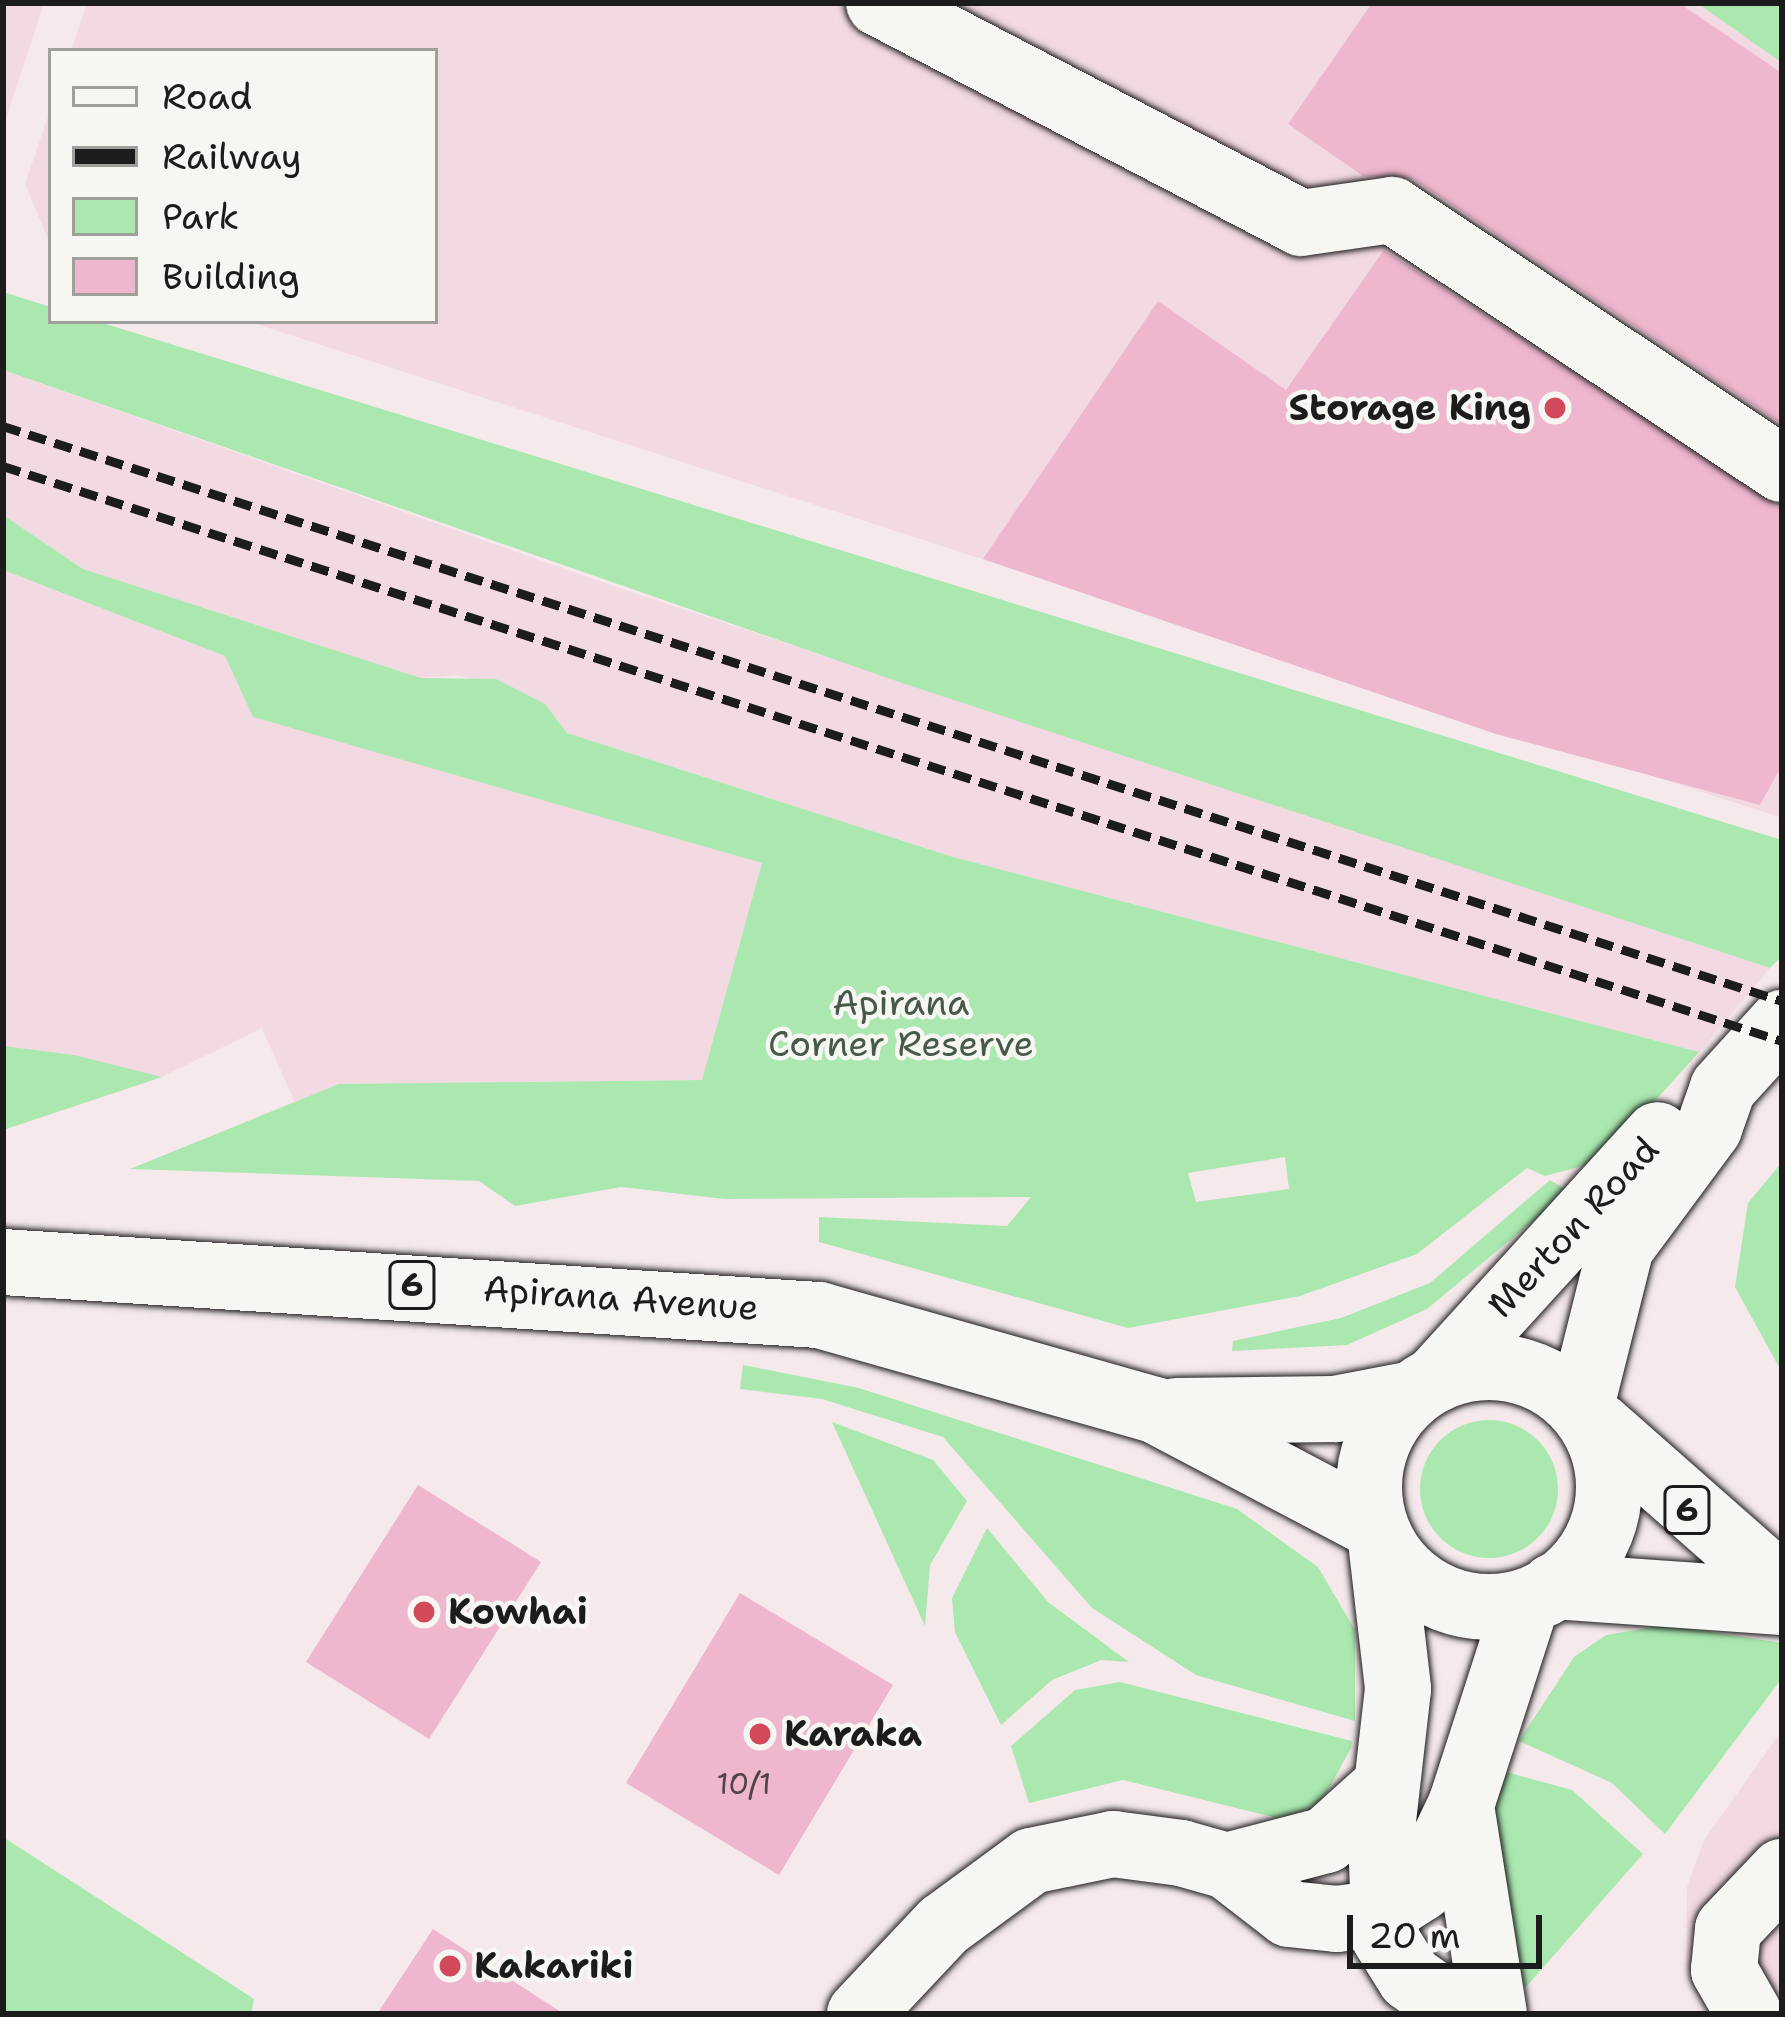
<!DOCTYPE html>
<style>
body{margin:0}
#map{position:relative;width:1785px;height:2017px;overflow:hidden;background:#f5e9eb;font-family:"Shantell Sans",sans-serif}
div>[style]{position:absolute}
.built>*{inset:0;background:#f3dae2}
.green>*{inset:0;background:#aae8b0}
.round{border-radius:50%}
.building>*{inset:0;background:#efb7ce}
.roads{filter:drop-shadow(0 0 3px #1c1c1c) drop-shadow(0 0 3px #1c1c1c)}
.minor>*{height:66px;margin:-33px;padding:0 33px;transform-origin:33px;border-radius:33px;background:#f6f6f2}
.major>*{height:66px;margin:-33px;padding:0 33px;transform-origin:33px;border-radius:33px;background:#f6f6f2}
.major>.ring{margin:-33px;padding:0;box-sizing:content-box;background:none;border:66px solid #f6f6f2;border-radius:50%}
.rail>*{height:9px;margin-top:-4.5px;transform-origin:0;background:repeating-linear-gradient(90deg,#1c1c1c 0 18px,transparent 0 27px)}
.dots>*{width:33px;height:33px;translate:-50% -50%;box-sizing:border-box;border:6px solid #f6f6f2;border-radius:50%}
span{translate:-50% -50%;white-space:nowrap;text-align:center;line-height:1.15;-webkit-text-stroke:9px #f6f6f2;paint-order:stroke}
.number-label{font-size:30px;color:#514348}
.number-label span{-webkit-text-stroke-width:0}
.shield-label span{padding:3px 9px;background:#f6f6f2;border:3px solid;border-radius:9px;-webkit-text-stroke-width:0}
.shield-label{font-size:33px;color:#1c1c1c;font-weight:700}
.poi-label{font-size:36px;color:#1c1c1c;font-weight:700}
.right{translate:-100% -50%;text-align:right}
.left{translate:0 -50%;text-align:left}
.park-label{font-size:36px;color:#475948}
.street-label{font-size:36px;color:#1c1c1c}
.frame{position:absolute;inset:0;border:6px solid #1c1c1c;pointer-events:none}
.legend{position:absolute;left:48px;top:48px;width:390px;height:276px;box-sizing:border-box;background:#f6f6f2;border:3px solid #9f9f9c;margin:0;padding:15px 21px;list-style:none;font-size:36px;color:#1c1c1c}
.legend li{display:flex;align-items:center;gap:24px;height:60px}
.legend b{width:60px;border:3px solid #9f9f9c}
.scale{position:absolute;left:1347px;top:1915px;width:195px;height:54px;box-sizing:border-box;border:6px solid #1c1c1c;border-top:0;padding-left:15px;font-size:36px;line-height:42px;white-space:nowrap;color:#1c1c1c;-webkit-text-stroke:9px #f6f6f2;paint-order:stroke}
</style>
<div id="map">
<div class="built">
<i style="clip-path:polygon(3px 3px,44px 3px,3px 128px)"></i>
<i style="clip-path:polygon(87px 3px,1697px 3px,1782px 63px,1782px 818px,247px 321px,435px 321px,435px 51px,71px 51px)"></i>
<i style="clip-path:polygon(51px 108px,51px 246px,25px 184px)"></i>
<i style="clip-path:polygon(3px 370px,619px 588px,1770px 968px,1699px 1052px,953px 857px,567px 733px,545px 704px,458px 675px,421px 678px,83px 569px,3px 515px)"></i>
<i style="clip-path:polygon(3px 570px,225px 656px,254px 717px,763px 863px,702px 1080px,339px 1084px,295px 1103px,262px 1028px,162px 1077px,3px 1053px)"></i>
<i style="clip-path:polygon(1782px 1730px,1782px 2014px,1713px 2014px,1686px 1964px,1687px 1887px,1704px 1840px)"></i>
</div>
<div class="green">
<i style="clip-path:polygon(1697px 3px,1782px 3px,1782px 63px)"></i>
<i style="clip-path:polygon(3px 292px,51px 307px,51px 321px,96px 321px,1782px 840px,1782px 956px,1770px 968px,905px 684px,3px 370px)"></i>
<i style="clip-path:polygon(evenodd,3px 515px,83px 569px,421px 678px,496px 679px,545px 704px,567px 733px,953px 857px,1699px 1052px,1601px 1161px,1545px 1176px,1527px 1168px,1417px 1254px,1300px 1296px,1128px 1328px,819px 1242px,819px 1217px,1007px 1226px,1031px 1197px,725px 1199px,621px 1187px,515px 1206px,479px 1181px,130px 1169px,339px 1084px,702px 1080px,762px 863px,253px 717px,225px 656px,3px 570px,3px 515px,1285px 1157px,1289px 1189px,1196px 1202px,1188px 1173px,1285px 1157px)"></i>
<i style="clip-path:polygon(3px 1046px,74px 1055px,162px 1077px,3px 1130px)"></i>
<i style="clip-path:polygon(1782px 1162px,1782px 1359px,1779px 1367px,1735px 1287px,1748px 1203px)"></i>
<i style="clip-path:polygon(1550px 1180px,1569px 1191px,1427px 1309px,1347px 1345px,1232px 1351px,1233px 1341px,1341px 1318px,1430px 1283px)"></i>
<i style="clip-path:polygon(743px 1365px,859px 1388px,1237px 1509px,1318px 1567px,1355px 1630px,1355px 1721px,1196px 1675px,1092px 1608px,943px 1437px,822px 1399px,740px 1389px)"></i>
<i class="round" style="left:1420px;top:1420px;width:138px;height:138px"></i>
<i style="clip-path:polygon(832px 1422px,933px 1460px,967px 1501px,930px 1565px,925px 1626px)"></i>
<i style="clip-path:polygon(987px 1528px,1048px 1602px,1129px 1662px,1101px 1660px,1052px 1680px,1001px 1725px,955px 1632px,952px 1598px)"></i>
<i style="clip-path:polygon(1666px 1625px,1782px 1643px,1782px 1678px,1665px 1834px,1612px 1783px,1519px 1741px,1574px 1657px,1606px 1635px)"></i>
<i style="clip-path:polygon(1120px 1682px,1352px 1741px,1351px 1748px,1316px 1812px,1289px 1821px,1123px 1780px,1029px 1803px,1011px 1746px,1075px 1690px)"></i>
<i style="clip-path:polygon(1499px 1770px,1572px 1790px,1643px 1854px,1526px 1987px,1508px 1962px,1484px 1834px)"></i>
<i style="clip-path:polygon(3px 1837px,254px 1999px,251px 2014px,3px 2014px)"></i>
</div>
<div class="building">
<i style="clip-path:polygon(1372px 3px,1679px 3px,1782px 73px,1782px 424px,1413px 179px,1363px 176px,1288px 124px)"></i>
<i style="clip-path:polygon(1384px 250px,1782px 506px,1782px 765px,1760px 805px,1496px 734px,983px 559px,1158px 301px,1286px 390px)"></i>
<i style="clip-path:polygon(418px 1485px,541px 1562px,429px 1739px,306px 1662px)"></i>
<i style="clip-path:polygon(740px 1593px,893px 1685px,779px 1875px,626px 1783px)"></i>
<i style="clip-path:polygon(433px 1929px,564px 2014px,377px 2014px)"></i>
</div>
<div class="roads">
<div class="minor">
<i style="left:879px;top:3px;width:476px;rotate:27.5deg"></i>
<i style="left:1301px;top:223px;width:92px;rotate:-8.1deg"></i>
<i style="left:1392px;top:210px;width:468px;rotate:33.6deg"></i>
<i style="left:1227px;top:1866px;width:102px;rotate:-14.7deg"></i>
<i style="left:1326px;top:1840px;width:81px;rotate:-42deg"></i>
<i style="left:860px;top:2014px;width:122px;rotate:-46.7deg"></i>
<i style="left:944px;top:1925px;width:108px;rotate:-36.3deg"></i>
<i style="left:1031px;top:1861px;width:84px;rotate:-11.7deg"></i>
<i style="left:1113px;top:1844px;width:69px;rotate:7.5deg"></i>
<i style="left:1181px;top:1853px;width:48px;rotate:15.8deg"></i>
<i style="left:1227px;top:1866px;width:78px;rotate:37.7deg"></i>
<i style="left:1289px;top:1914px;width:48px;rotate:5.9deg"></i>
<i style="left:1337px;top:1919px;width:45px;rotate:-7.6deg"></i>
<i style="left:1382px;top:1913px;width:46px;rotate:-32.7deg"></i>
<i style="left:1421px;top:1888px;width:92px;rotate:-64.3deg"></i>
<i style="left:1749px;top:2014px;width:51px;rotate:-119.6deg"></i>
<i style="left:1724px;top:1970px;width:41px;rotate:-84.4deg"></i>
<i style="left:1728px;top:1929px;width:79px;rotate:-46.5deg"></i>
</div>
<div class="major">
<i style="left:3px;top:1262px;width:818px;rotate:3.72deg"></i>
<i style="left:819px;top:1315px;width:349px;rotate:15.8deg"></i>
<i style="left:1155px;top:1410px;width:249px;rotate:27.8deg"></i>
<i class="ring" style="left:1369px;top:1367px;width:174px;height:174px"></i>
<i style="left:1435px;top:1380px;width:331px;rotate:-47.7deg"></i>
<i style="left:1582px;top:1402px;width:160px;rotate:-75.9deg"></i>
<i style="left:1621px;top:1247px;width:148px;rotate:-53.5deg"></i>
<i style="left:1709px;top:1128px;width:42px;rotate:-70.7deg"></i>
<i style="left:1723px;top:1088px;width:88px;rotate:-47.8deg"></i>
<i style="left:1176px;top:1411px;width:159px;rotate:-0.7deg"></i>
<i style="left:1335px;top:1409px;width:79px;rotate:-10.9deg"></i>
<i style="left:1598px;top:1425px;width:245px;rotate:41.4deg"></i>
<i style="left:1381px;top:1541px;width:149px;rotate:83.4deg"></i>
<i style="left:1398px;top:1689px;width:151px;rotate:96.5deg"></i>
<i style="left:1381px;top:1839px;width:99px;rotate:87.7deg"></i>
<i style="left:1385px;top:1938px;width:47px;rotate:58deg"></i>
<i style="left:1410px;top:1978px;width:63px;rotate:34.7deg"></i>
<i style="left:1554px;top:1586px;width:229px;rotate:4deg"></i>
<i style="left:1494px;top:2014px;width:212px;rotate:-99deg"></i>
<i style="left:1461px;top:1805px;width:211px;rotate:-72.1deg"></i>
</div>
</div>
<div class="rail">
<i style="left:3px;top:426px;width:1870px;rotate:17.91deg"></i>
<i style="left:3px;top:466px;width:1870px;rotate:17.91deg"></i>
</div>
<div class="dots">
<i style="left:1555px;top:408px;background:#d1495b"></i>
<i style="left:424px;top:1612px;background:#d1495b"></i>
<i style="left:760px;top:1734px;background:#d1495b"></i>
<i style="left:450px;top:1966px;background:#d1495b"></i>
</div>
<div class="number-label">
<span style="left:744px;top:1784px">10/1</span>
</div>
<div class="shield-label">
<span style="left:412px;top:1285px">6</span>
<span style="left:1687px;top:1510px">6</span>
</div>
<div class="poi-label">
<span class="right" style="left:1531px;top:408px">Storage King</span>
<span class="left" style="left:448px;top:1612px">Kowhai</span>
<span class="left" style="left:784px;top:1734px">Karaka</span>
<span class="left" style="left:474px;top:1966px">Kakariki</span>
</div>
<div class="park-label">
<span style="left:901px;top:1023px">Apirana<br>Corner Reserve</span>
</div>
<div class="street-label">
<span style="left:1573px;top:1227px;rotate:-47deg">Merton Road</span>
<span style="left:621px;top:1298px;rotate:4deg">Apirana Avenue</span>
</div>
<div class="frame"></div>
<ul class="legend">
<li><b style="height:15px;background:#f6f6f2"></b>Road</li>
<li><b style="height:15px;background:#1c1c1c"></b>Railway</li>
<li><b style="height:33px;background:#aae8b0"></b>Park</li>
<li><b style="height:33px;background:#efb7ce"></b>Building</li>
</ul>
<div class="scale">20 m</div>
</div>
